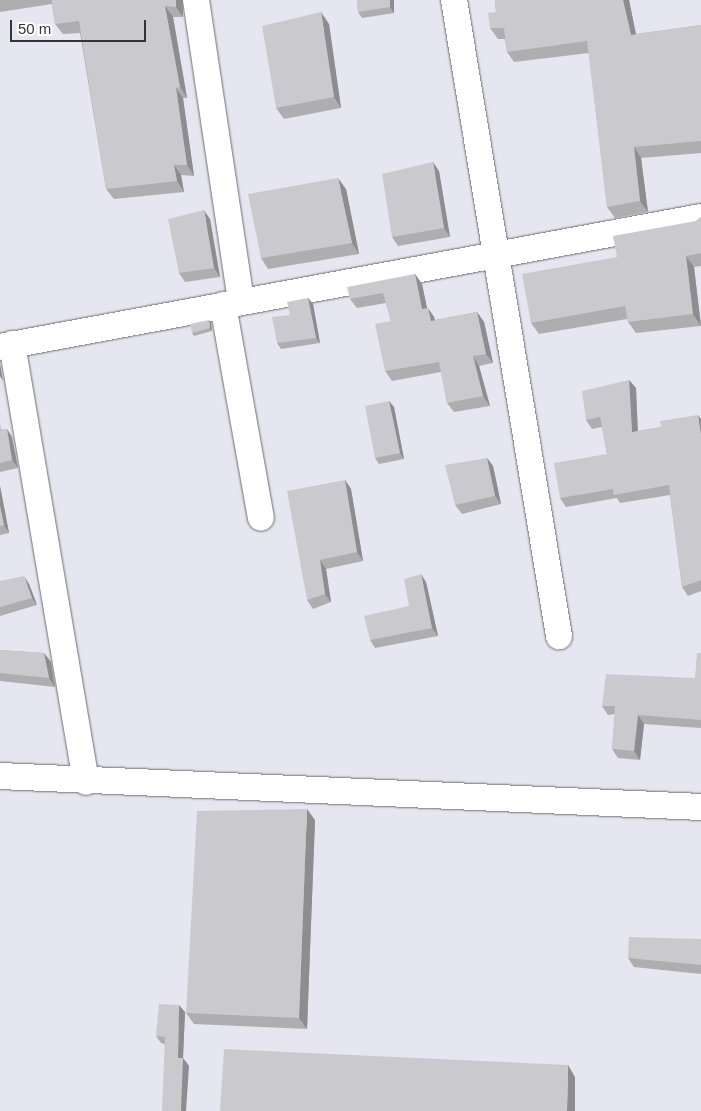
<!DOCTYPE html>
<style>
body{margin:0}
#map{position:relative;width:701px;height:1111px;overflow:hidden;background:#f3f3f7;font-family:Helvetica,sans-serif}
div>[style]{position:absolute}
.built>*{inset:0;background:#e6e6f1}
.roads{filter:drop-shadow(0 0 1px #6d6d70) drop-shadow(0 0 1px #6d6d70)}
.minor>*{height:26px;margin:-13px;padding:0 13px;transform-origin:13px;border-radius:13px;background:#fff}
.wall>*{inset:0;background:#aeaeb1}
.shaded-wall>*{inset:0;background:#8d8d90}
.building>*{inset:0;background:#cacace}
span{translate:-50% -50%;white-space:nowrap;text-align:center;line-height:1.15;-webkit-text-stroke:4px #fff;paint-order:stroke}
.scale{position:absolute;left:10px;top:20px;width:136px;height:22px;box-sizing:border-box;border:2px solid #343435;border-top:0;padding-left:6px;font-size:15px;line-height:18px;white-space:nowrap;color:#343435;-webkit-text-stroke:4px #fff;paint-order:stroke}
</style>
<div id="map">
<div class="built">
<i style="clip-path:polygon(0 0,701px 0,701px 1111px,0 1111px)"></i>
</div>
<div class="roads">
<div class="minor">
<i style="left:196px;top:0;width:305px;rotate:81.5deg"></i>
<i style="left:454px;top:0;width:645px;rotate:80.63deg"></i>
<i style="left:223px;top:305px;width:216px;rotate:79.9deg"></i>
<i style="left:12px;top:344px;width:444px;rotate:80.4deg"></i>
<i style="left:0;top:347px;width:713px;rotate:-10.51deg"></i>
<i style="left:0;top:776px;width:702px;rotate:2.53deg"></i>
</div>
</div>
<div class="wall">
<i style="clip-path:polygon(0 0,183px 0,183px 17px,173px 17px,187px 98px,183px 98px,194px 176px,181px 175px,184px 192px,114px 199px,106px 189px,80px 33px,63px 34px,55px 24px,52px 4px,0 12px)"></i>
<i style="clip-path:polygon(357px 0,394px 0,394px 13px,362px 18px,358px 12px)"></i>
<i style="clip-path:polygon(495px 0,629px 0,636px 34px,701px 25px,701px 153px,641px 158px,648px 212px,615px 218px,607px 207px,589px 53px,514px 62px,507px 52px,505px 39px,498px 39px,490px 28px,496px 12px)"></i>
<i style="clip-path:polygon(329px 24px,341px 108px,284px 119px,276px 108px)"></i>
<i style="clip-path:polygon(439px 171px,450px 237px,398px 246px,392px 237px)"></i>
<i style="clip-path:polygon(346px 189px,359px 254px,268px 269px,261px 258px)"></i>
<i style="clip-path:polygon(701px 217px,701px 266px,694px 267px,701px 326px,636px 333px,628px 322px,627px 319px,539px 334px,531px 323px,617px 257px,696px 221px)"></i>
<i style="clip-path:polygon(210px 219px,220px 277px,185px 282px,179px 273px)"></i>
<i style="clip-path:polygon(415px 274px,422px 284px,427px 308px,434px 317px,435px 320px,477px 312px,484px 322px,493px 363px,479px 366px,490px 406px,454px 412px,447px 403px,441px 372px,392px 381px,385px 371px,391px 321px,386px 303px,357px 308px,350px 299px)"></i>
<i style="clip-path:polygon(308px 298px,313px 304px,320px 343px,281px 349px,277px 343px)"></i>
<i style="clip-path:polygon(211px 323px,212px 331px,194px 336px,192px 333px)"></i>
<i style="clip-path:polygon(629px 380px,636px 388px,638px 431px,661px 427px,701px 419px,701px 591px,688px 596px,682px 587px,670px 495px,620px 503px,617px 498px,566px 507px,560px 498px,607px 454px,602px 427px,592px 429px,586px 420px)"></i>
<i style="clip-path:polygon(389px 401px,394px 407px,404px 459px,379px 464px,375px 458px)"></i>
<i style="clip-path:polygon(0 424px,1px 430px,7px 429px,12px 437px,18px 468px,0 472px)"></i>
<i style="clip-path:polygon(487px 458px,493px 466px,501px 504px,462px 514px,455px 505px)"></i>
<i style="clip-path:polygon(345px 480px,351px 489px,363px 561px,326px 569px,331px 602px,313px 609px,307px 600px)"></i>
<i style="clip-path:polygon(0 486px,9px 533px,0 535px)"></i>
<i style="clip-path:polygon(0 581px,29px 584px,37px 605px,0 616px)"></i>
<i style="clip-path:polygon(426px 582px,438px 636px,375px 648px,370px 640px,409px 606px)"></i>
<i style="clip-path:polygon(0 650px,44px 653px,51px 662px,55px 687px,0 681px)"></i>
<i style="clip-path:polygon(701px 653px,701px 728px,644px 724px,640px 760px,618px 758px,612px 749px,615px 714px,608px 715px,602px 706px,695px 678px)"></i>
<i style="clip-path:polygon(315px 820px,307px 1029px,194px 1024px,186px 1013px)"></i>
<i style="clip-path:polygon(701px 939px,701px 974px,634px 967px,628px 958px)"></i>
<i style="clip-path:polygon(185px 1012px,183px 1058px,189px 1066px,164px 1044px,161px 1043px,156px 1036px)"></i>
</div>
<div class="shaded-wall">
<i style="clip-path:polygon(176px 0,183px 0,183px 17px,176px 7px)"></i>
<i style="clip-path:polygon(390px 0,394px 0,394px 13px,390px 7px)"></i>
<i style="clip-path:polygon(623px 0,629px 0,638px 45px,631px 35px)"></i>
<i style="clip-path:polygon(165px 6px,173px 17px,187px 98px,180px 87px)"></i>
<i style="clip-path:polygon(321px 12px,329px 24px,341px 108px,334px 97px)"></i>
<i style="clip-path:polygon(176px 88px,183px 98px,194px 176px,187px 165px)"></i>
<i style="clip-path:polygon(634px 147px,641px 158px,648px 212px,640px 201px)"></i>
<i style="clip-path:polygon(433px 162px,439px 171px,450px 237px,444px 228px)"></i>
<i style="clip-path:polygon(174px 165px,181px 175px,184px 192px,177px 181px)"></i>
<i style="clip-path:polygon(338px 178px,346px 189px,359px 254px,352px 243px)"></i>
<i style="clip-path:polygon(204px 210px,210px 219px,220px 277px,214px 268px)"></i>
<i style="clip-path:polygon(686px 256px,694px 267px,701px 326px,693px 314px)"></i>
<i style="clip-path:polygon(415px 274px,422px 284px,429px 318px,422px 309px)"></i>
<i style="clip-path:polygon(308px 298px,313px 304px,320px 343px,316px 338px)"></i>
<i style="clip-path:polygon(428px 308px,434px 317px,438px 330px,431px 321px)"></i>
<i style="clip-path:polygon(477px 312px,484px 322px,493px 363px,486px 354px)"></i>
<i style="clip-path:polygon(209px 320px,211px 323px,212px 331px,210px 328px)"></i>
<i style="clip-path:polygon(473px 356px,479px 366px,490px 406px,483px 396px)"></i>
<i style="clip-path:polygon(0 363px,3px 381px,0 376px)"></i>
<i style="clip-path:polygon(629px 380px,636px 388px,638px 441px,632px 432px)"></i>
<i style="clip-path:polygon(389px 401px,394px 407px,404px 459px,400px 453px)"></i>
<i style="clip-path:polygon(698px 415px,701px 419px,701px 435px)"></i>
<i style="clip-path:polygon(7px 429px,12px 437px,18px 468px,12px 460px)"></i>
<i style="clip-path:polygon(487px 458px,493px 466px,501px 504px,495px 496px)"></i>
<i style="clip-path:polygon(345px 480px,351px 489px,363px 561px,357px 552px)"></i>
<i style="clip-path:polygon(0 486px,9px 533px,4px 525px,0 506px)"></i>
<i style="clip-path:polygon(320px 560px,326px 569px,331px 602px,325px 594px)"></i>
<i style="clip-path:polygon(421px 574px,426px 582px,438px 636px,432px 628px)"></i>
<i style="clip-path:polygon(24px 576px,29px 584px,37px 605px,32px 598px)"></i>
<i style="clip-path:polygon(44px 653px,51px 662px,55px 687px,49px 678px)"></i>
<i style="clip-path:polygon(638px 715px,644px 724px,640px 760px,634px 751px)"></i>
<i style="clip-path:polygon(307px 809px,315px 820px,307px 1029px,299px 1018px)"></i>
<i style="clip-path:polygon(179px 1005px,185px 1012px,183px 1058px,189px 1066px,186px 1111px,181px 1111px,178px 1058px)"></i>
<i style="clip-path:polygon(568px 1065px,575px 1077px,575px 1111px,567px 1111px)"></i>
</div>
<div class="building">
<i style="clip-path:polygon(52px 0,176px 0,176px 7px,165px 6px,180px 87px,176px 88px,187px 165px,174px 165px,177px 181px,106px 189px,79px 21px,55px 24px)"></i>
<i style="clip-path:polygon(357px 0,390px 0,390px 7px,358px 12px)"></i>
<i style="clip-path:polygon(495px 0,623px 0,631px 35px,701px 25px,701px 141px,634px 147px,640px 201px,607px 207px,587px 41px,507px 52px,504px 28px,490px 28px,488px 13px,496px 12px)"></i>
<i style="clip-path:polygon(321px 12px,334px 97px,276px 108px,262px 26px)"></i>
<i style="clip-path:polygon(433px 162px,444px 228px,392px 237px,382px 174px)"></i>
<i style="clip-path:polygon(338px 178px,352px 243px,261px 258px,248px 194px)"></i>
<i style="clip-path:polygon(204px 210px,214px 268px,179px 273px,168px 219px)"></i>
<i style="clip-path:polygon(701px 217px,701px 253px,686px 256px,693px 314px,628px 322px,625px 306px,531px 323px,522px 274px,617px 257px,613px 236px,696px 221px)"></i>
<i style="clip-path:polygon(415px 274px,422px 309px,428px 308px,431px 321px,477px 312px,486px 354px,473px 356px,483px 396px,447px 403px,439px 362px,385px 371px,375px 324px,391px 321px,383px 293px,350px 299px,347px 287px)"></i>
<i style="clip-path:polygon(308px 298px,316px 338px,277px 343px,272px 317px,290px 315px,287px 302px)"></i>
<i style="clip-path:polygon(209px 320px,210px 328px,192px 333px,190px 324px)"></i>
<i style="clip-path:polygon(629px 380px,632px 432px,661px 427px,660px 421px,698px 415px,701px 435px,701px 580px,682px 587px,669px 485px,614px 495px,613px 489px,560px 498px,554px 463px,607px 454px,600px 417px,586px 420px,582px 391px)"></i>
<i style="clip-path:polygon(389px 401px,400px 453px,375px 458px,365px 406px)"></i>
<i style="clip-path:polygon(7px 429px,12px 460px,0 463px,0 431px)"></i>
<i style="clip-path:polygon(487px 458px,495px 496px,455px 505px,445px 465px)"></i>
<i style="clip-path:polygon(345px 480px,357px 552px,320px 560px,325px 594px,307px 600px,287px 491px)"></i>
<i style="clip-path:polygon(0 506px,4px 525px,0 526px)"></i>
<i style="clip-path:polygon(421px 574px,432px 628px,370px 640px,364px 616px,409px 606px,404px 579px)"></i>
<i style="clip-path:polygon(24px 576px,32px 598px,0 607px,0 581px)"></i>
<i style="clip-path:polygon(0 650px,44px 653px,49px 678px,0 673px)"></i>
<i style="clip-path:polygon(697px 653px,701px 653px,701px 720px,638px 715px,634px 751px,612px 749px,615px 706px,602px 706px,606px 674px,695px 678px)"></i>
<i style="clip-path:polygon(307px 809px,299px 1018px,186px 1013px,197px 811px)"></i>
<i style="clip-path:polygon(629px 937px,701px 939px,701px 965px,628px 958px)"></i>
<i style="clip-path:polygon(159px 1004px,179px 1005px,178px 1058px,183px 1058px,181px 1111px,162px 1111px,165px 1037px,156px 1036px)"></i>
<i style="clip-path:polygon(224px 1049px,568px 1065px,567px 1111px,220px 1111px)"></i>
</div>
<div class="scale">50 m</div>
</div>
